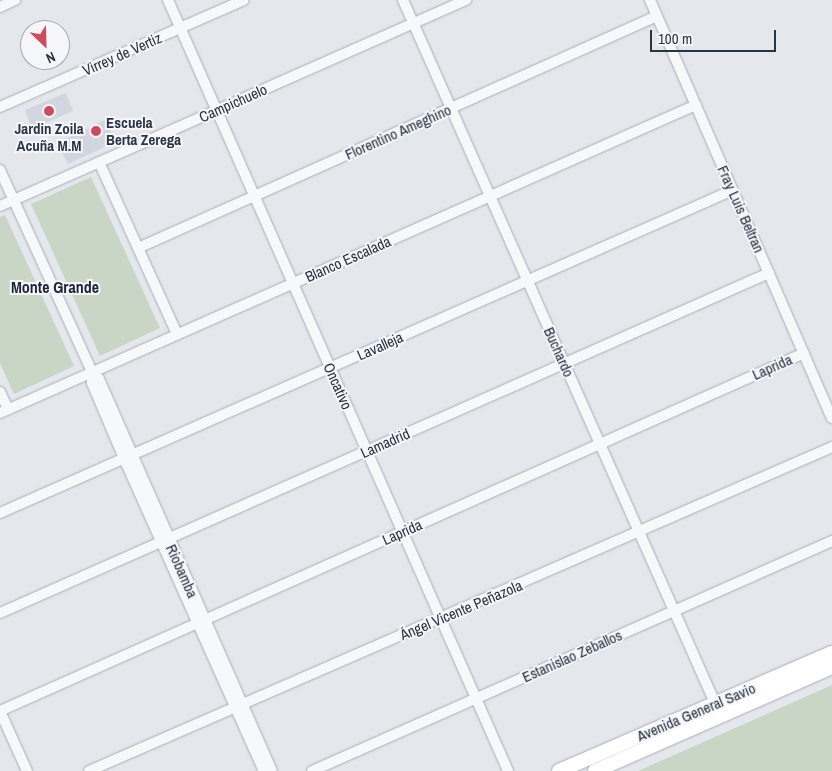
<!DOCTYPE html>
<meta charset="utf-8">
<style>
body{margin:0}
#map{position:relative;width:832px;height:771px;overflow:hidden;background:#e4e7ec;font-family:"Archivo Narrow",sans-serif}
div>[style]{position:absolute}
.built>*{inset:0;background:#d2d6de}
.green>*{inset:0;background:#c9d6c5}
.roads{filter:drop-shadow(0 0 1px #a9aeb7) drop-shadow(0 0 1px #a9aeb7)}
.minor>*{height:10px;margin:-5px;padding:0 5px;transform-origin:5px;border-radius:5px;background:#f7f8fa}
.secondary>*{height:14px;margin:-7px;padding:0 7px;transform-origin:7px;border-radius:7px;background:#fff}
.dots>*{width:14px;height:14px;translate:-50% -50%;box-sizing:border-box;border:2px solid #f4f6f9;border-radius:50%}
span{translate:-50% -50%;white-space:nowrap;text-align:center;line-height:1.15;-webkit-text-stroke:4px #f4f6f9;paint-order:stroke}
.street-label{font-size:15px;color:#2b3445}
.poi-label{font-size:15px;color:#2b3445;font-weight:700}
.left{translate:0 -50%;text-align:left}
.neighbourhood-label{font-size:16px;color:#1d2536;font-weight:700}
.north{position:absolute;left:20px;top:20px;width:50px;height:50px;box-sizing:border-box;background:#f4f6f9;border:1px solid #a4a8b1;border-radius:50%;rotate:156deg;font-size:14px;font-weight:700;line-height:20px;text-align:center;color:#2b3445}
.north::after{content:'';display:block;margin:auto;width:18px;height:22px;background:#d1495b;clip-path:polygon(50% 0,100% 100%,50% 72%,0 100%)}
.scale{position:absolute;left:650px;top:30px;width:126px;height:22px;box-sizing:border-box;border:2px solid #2b3445;border-top:0;padding-left:6px;font-size:15px;line-height:18px;white-space:nowrap;color:#2b3445;-webkit-text-stroke:4px #f4f6f9;paint-order:stroke}
</style>
<div id="map">
<div class="built">
<i style="clip-path:polygon(66px 93px,73px 111px,32px 129px,25px 110px)"></i>
<i style="clip-path:polygon(105px 120px,116px 142px,68px 164px,57px 143px)"></i>
</div>
<div class="green">
<i style="clip-path:polygon(91px 177px,160px 328px,100px 356px,31px 204px)"></i>
<i style="clip-path:polygon(5px 215px,74px 366px,14px 394px,0 363px,0 217px)"></i>
<i style="clip-path:polygon(832px 685px,832px 771px,638px 771px)"></i>
</div>
<div class="roads">
<div class="minor">
<i style="left:168px;top:0;width:843px;rotate:66.2deg"></i>
<i style="left:403px;top:0;width:769px;rotate:66.07deg"></i>
<i style="left:650px;top:0;width:456px;rotate:66.5deg"></i>
<i style="left:0;top:7px;width:17px;rotate:-25deg"></i>
<i style="left:0;top:107px;width:266px;rotate:-23.7deg"></i>
<i style="left:99px;top:162px;width:189px;rotate:65.6deg"></i>
<i style="left:0;top:170px;width:222px;rotate:65.5deg"></i>
<i style="left:92px;top:372px;width:10px;rotate:45deg"></i>
<i style="left:99px;top:379px;width:428px;rotate:66.2deg"></i>
<i style="left:0;top:206px;width:510px;rotate:-23.85deg"></i>
<i style="left:138px;top:248px;width:568px;rotate:-24.09deg"></i>
<i style="left:92px;top:372px;width:11px;rotate:90deg"></i>
<i style="left:92px;top:383px;width:87px;rotate:67deg"></i>
<i style="left:126px;top:463px;width:338px;rotate:65.9deg"></i>
<i style="left:0;top:392px;width:19px;rotate:65deg"></i>
<i style="left:0;top:413px;width:761px;rotate:-23.87deg"></i>
<i style="left:0;top:513px;width:801px;rotate:-23.78deg"></i>
<i style="left:0;top:613px;width:841px;rotate:-23.85deg"></i>
<i style="left:0;top:711px;width:880px;rotate:-24deg"></i>
<i style="left:0;top:711px;width:66px;rotate:65.8deg"></i>
<i style="left:89px;top:771px;width:811px;rotate:-23.56deg"></i>
<i style="left:312px;top:771px;width:569px;rotate:-23.86deg"></i>
</div>
<div class="secondary">
<i style="left:559px;top:771px;width:297px;rotate:-23.4deg"></i>
<i style="left:595px;top:771px;width:259px;rotate:-23.7deg"></i>
</div>
</div>
<div class="dots">
<i style="left:49px;top:111px;background:#d1495b"></i>
<i style="left:96px;top:131px;background:#d1495b"></i>
</div>
<div class="street-label">
<span style="left:122px;top:54px;rotate:-24deg">Virrey de Vertiz</span>
<span style="left:233px;top:103px;rotate:-24deg">Campichuelo</span>
<span style="left:398px;top:132px;rotate:-24deg">Florentino Ameghino</span>
<span style="left:741px;top:209px;rotate:66deg">Fray Luis Beltran</span>
<span style="left:348px;top:259px;rotate:-24deg">Blanco Escalada</span>
<span style="left:380px;top:346px;rotate:-24deg">Lavalleja</span>
<span style="left:559px;top:352px;rotate:66deg">Buchardo</span>
<span style="left:772px;top:367px;rotate:-24deg">Laprida</span>
<span style="left:338px;top:386px;rotate:66deg">Oncativo</span>
<span style="left:385px;top:443px;rotate:-24deg">Lamadrid</span>
<span style="left:402px;top:532px;rotate:-24deg">Laprida</span>
<span style="left:182px;top:571px;rotate:66deg">Riobamba</span>
<span style="left:461px;top:610px;rotate:-23deg">Ángel Vicente Peñazola</span>
<span style="left:572px;top:656px;rotate:-24deg">Estanislao Zeballos</span>
<span style="left:696px;top:712px;rotate:-23deg">Avenida General Savio</span>
</div>
<div class="poi-label">
<span class="left" style="left:106px;top:131px">Escuela<br>Berta Zerega</span>
<span style="left:49px;top:137px">Jardin Zoila<br>Acuña M.M</span>
</div>
<div class="neighbourhood-label">
<span style="left:55px;top:287px">Monte Grande</span>
</div>
<div class="north">N</div>
<div class="scale">100 m</div>
</div>
